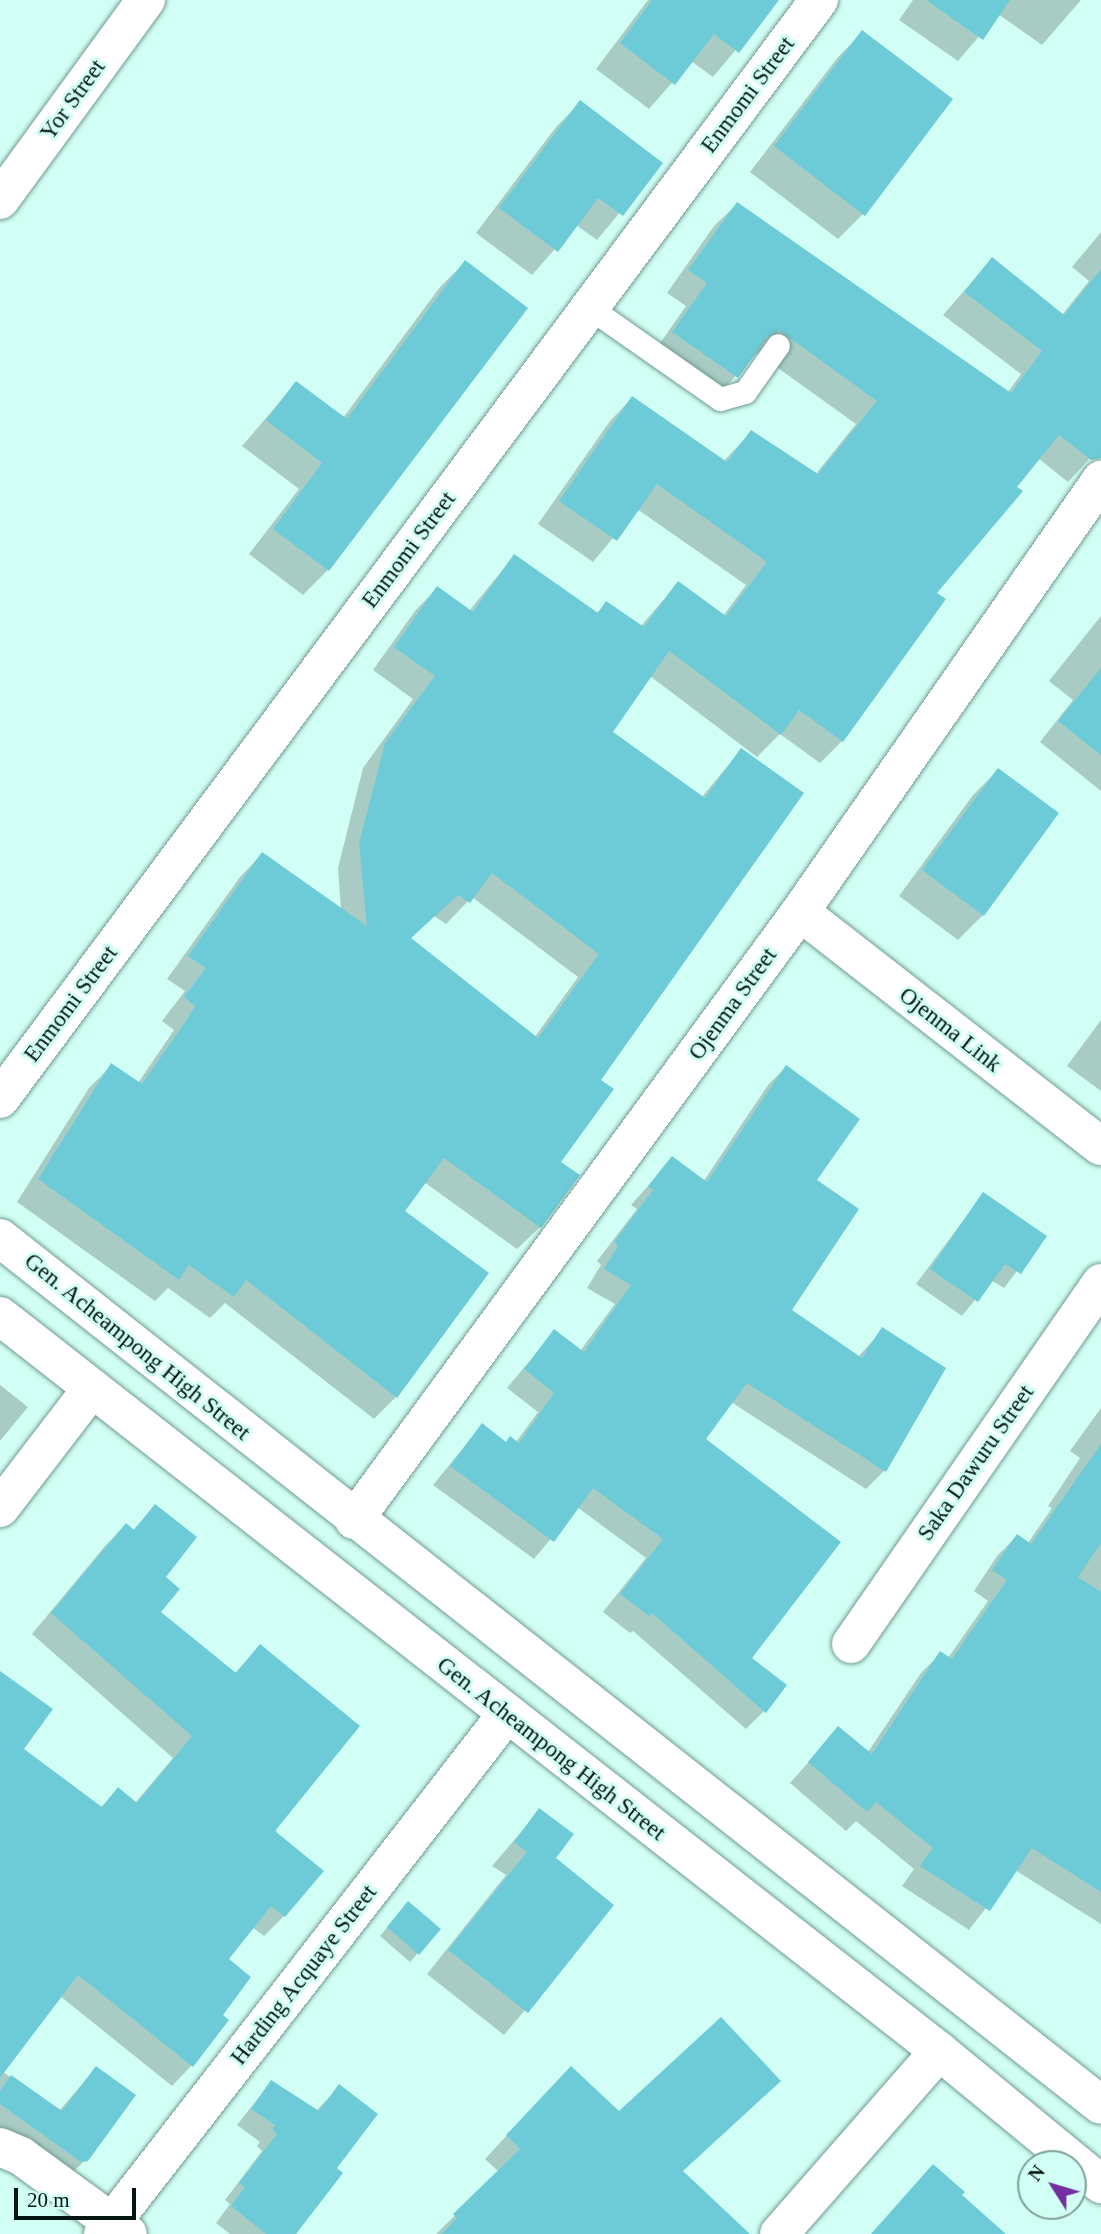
<!DOCTYPE html>
<style>
body{margin:0}
#map{position:relative;width:1101px;height:2234px;overflow:hidden;background:#d2fff5;font-family:"Times New Roman",serif}
div>[style]{position:absolute}
.shadow>*{inset:0;background:#0003}
.building>*{inset:0;background:#6dcbd7}
.roads{filter:drop-shadow(0 0 2px #719a92) drop-shadow(0 0 2px #719a92)}
.lane>*{height:23px;margin:-11.5px;padding:0 11.5px;transform-origin:11.5px;border-radius:11.5px;background:#fff}
.street>*{height:38px;margin:-19px;padding:0 19px;transform-origin:19px;border-radius:19px;background:#fff}
.secondary>*{height:38px;margin:-19px;padding:0 19px;transform-origin:19px;border-radius:19px;background:#fff}
span{translate:-50% -50%;white-space:nowrap;text-align:center;line-height:1.15;-webkit-text-stroke:6px #d2fff5;paint-order:stroke}
.street-label{font-size:23px;color:#051512}
.north{position:absolute;left:1017px;top:2150px;width:70px;height:70px;box-sizing:border-box;background:#d2fff5;border:2px solid #80a19a;border-radius:50%;rotate:307deg;font-size:19px;font-weight:700;line-height:28px;text-align:center;color:#051512}
.north::after{content:'';display:block;margin:auto;width:24px;height:32px;background:#732ea2;clip-path:polygon(50% 0,100% 100%,50% 72%,0 100%)}
.scale{position:absolute;left:14px;top:2188px;width:122px;height:32px;box-sizing:border-box;border:4px solid #051512;border-top:0;padding-left:9px;font-size:21px;line-height:24px;white-space:nowrap;color:#051512;-webkit-text-stroke:5px #d2fff5;paint-order:stroke}
</style>
<div id="map">
<div class="shadow">
<i style="clip-path:polygon(648px 0,777px 0,713px 77px,691px 61px,649px 109px,596px 69px)"></i>
<i style="clip-path:polygon(913px 0,1081px 0,1042px 45px,998px 14px,958px 61px,899px 20px)"></i>
<i style="clip-path:polygon(863px 32px,863px 214px,838px 239px,750px 172px,838px 57px)"></i>
<i style="clip-path:polygon(581px 102px,661px 163px,597px 240px,576px 225px,532px 275px,476px 233px,556px 127px)"></i>
<i style="clip-path:polygon(evenodd,737px 204px,1008px 392px,1021px 374px,943px 315px,992px 259px,1062px 315px,1089px 281px,1072px 267px,1101px 232px,1101px 446px,1068px 482px,1038px 458px,935px 594px,842px 741px,820px 763px,780px 734px,757px 757px,650px 676px,610px 732px,701px 798px,741px 750px,559px 1163px,577px 1176px,540px 1227px,517px 1249px,424px 1182px,403px 1212px,396px 1397px,374px 1419px,225px 1303px,210px 1318px,168px 1288px,155px 1301px,17px 1202px,89px 1088px,112px 1065px,138px 1083px,174px 1030px,162px 1021px,185px 991px,167px 979px,240px 877px,262px 854px,341px 911px,338px 868px,363px 768px,413px 699px,373px 670px,415px 611px,437px 588px,469px 611px,514px 556px,596px 614px,606px 603px,640px 627px,678px 583px,723px 616px,746px 585px,637px 509px,593px 562px,538px 524px,610px 421px,632px 398px,723px 462px,751px 432px,815px 475px,856px 424px,757px 353px,714px 399px,651px 356px,686px 306px,667px 293px,714px 226px,737px 204px,472px 897px,578px 977px,534px 1038px,410px 939px,434px 916px,446px 924px,472px 897px)"></i>
<i style="clip-path:polygon(465px 262px,328px 570px,303px 595px,249px 554px,299px 489px,242px 446px,296px 383px,343px 418px,440px 287px)"></i>
<i style="clip-path:polygon(1101px 616px,1101px 791px,1040px 742px,1073px 700px,1049px 681px)"></i>
<i style="clip-path:polygon(998px 770px,983px 915px,958px 940px,899px 896px,973px 795px)"></i>
<i style="clip-path:polygon(1101px 1020px,1101px 1091px,1067px 1066px)"></i>
<i style="clip-path:polygon(786px 1067px,814px 1181px,790px 1310px,858px 1357px,883px 1329px,944px 1369px,884px 1471px,866px 1489px,731px 1402px,704px 1439px,764px 1711px,746px 1729px,633px 1631px,630px 1633px,603px 1612px,646px 1558px,577px 1507px,534px 1559px,433px 1485px,482px 1425px,506px 1443px,516px 1442px,538px 1412px,507px 1388px,554px 1332px,580px 1351px,615px 1304px,587px 1288px,601px 1265px,597px 1261px,637px 1209px,631px 1205px,673px 1158px,703px 1182px,768px 1085px)"></i>
<i style="clip-path:polygon(983px 1194px,1044px 1236px,1004px 1288px,991px 1280px,962px 1316px,916px 1284px)"></i>
<i style="clip-path:polygon(0 1385px,28px 1407px,0 1441px)"></i>
<i style="clip-path:polygon(1101px 1408px,1101px 1924px,1015px 1870px,969px 1930px,902px 1886px,914px 1869px,856px 1821px,846px 1831px,790px 1783px,838px 1729px,868px 1752px,921px 1673px,941px 1653px,948px 1658px,988px 1601px,974px 1591px,997px 1556px,1017px 1536px,1028px 1543px,1052px 1508px,1048px 1506px,1080px 1458px,1070px 1451px)"></i>
<i style="clip-path:polygon(156px 1506px,164px 1578px,159px 1612px,234px 1674px,260px 1646px,284px 1916px,264px 1936px,252px 1927px,227px 1960px,220px 2015px,192px 2065px,172px 2086px,60px 1996px,3px 2072px,59px 2111px,96px 2068px,86px 2159px,65px 2180px,0 2139px,0 1674px,21px 1750px,100px 1808px,118px 1790px,135px 1803px,173px 1758px,32px 1634px,105px 1546px,126px 1525px,132px 1531px)"></i>
<i style="clip-path:polygon(539px 1811px,553px 1859px,612px 1905px,504px 2035px,427px 1974px,506px 1875px,492px 1866px)"></i>
<i style="clip-path:polygon(400px 1912px,418px 1953px,410px 1962px,380px 1936px)"></i>
<i style="clip-path:polygon(271px 2082px,316px 2111px,339px 2087px,335px 2169px,293px 2234px,230px 2234px,216px 2223px,230px 2204px,225px 2200px,262px 2151px,257px 2146px,260px 2142px,237px 2125px)"></i>
<i style="clip-path:polygon(548px 2091px,682px 2172px,718px 2234px,436px 2234px,499px 2172px,485px 2159px)"></i>
<i style="clip-path:polygon(933px 2166px,959px 2196px,1003px 2234px,871px 2234px)"></i>
</div>
<div class="building">
<i style="clip-path:polygon(652px 0,779px 0,739px 53px,714px 34px,675px 85px,620px 43px)"></i>
<i style="clip-path:polygon(926px 0,1010px 0,983px 40px)"></i>
<i style="clip-path:polygon(862px 30px,953px 99px,865px 216px,774px 146px)"></i>
<i style="clip-path:polygon(580px 100px,663px 163px,623px 216px,598px 198px,558px 252px,499px 208px)"></i>
<i style="clip-path:polygon(evenodd,737px 202px,1011px 393px,1042px 351px,964px 292px,992px 257px,1064px 315px,1101px 269px,1101px 458px,1091px 460px,1059px 435px,1017px 487px,1023px 491px,937px 593px,946px 599px,843px 742px,799px 710px,781px 735px,669px 651px,613px 732px,705px 798px,741px 748px,804px 793px,601px 1080px,614px 1089px,561px 1162px,580px 1175px,541px 1228px,444px 1158px,405px 1211px,489px 1273px,397px 1398px,246px 1280px,234px 1297px,189px 1265px,179px 1280px,38px 1179px,111px 1063px,142px 1084px,186px 1021px,195px 1006px,184px 997px,206px 968px,188px 956px,262px 852px,367px 926px,359px 844px,385px 743px,435px 676px,394px 647px,437px 586px,473px 612px,514px 554px,598px 613px,606px 601px,644px 627px,678px 581px,726px 616px,767px 562px,657px 484px,617px 541px,559px 501px,632px 396px,727px 462px,751px 430px,818px 474px,877px 401px,780px 331px,767px 337px,738px 378px,672px 332px,707px 283px,688px 270px,737px 202px,492px 873px,599px 954px,538px 1038px,411px 938px,458px 895px,470px 903px,492px 873px)"></i>
<i style="clip-path:polygon(465px 260px,528px 308px,329px 571px,273px 529px,322px 463px,266px 420px,296px 381px,347px 419px)"></i>
<i style="clip-path:polygon(1101px 668px,1101px 755px,1058px 721px)"></i>
<i style="clip-path:polygon(998px 768px,1059px 813px,984px 916px,922px 870px)"></i>
<i style="clip-path:polygon(786px 1065px,860px 1119px,817px 1180px,859px 1209px,792px 1310px,862px 1358px,882px 1327px,946px 1368px,886px 1472px,747px 1383px,706px 1439px,841px 1542px,752px 1658px,787px 1685px,766px 1713px,652px 1613px,650px 1617px,620px 1594px,663px 1539px,593px 1488px,554px 1542px,450px 1466px,482px 1423px,506px 1442px,510px 1436px,519px 1443px,554px 1393px,524px 1369px,554px 1329px,584px 1352px,631px 1285px,604px 1269px,618px 1246px,614px 1242px,653px 1190px,648px 1186px,672px 1156px,707px 1182px)"></i>
<i style="clip-path:polygon(983px 1192px,1047px 1236px,1021px 1274px,1005px 1264px,978px 1302px,930px 1269px)"></i>
<i style="clip-path:polygon(1101px 1444px,1101px 1543px,1078px 1577px,1101px 1592px,1101px 1892px,1032px 1848px,990px 1911px,920px 1866px,933px 1848px,876px 1802px,867px 1812px,808px 1762px,838px 1726px,872px 1754px,940px 1651px,952px 1659px,1007px 1580px,992px 1570px,1017px 1534px,1031px 1544px)"></i>
<i style="clip-path:polygon(155px 1504px,197px 1537px,166px 1577px,180px 1589px,161px 1612px,236px 1673px,260px 1644px,360px 1726px,275px 1831px,324px 1871px,285px 1917px,271px 1906px,229px 1959px,251px 1977px,223px 2015px,229px 2020px,193px 2067px,78px 1975px,0 2078px,0 1671px,53px 1709px,24px 1749px,102px 1807px,118px 1787px,137px 1803px,192px 1736px,51px 1613px,126px 1523px,134px 1530px)"></i>
<i style="clip-path:polygon(539px 1808px,574px 1834px,556px 1858px,614px 1905px,528px 2013px,448px 1950px,527px 1852px,514px 1842px)"></i>
<i style="clip-path:polygon(408px 1901px,441px 1929px,419px 1955px,387px 1927px)"></i>
<i style="clip-path:polygon(721px 2017px,781px 2081px,683px 2171px,750px 2234px,442px 2234px,457px 2218px,453px 2214px,520px 2149px,506px 2135px,571px 2066px,619px 2111px)"></i>
<i style="clip-path:polygon(96px 2066px,136px 2095px,88px 2161px,81px 2162px,0 2104px,0 2091px,11px 2075px,62px 2111px)"></i>
<i style="clip-path:polygon(271px 2080px,319px 2111px,339px 2084px,378px 2114px,337px 2168px,343px 2173px,296px 2234px,266px 2234px,231px 2206px,245px 2187px,239px 2183px,277px 2134px,272px 2129px,275px 2125px,251px 2109px)"></i>
<i style="clip-path:polygon(933px 2164px,965px 2192px,962px 2195px,1006px 2234px,871px 2234px)"></i>
</div>
<div class="roads">
<div class="lane">
<i style="left:590px;top:308px;width:159px;rotate:35deg"></i>
<i style="left:720px;top:399px;width:26px;rotate:-16deg"></i>
<i style="left:745px;top:392px;width:57px;rotate:-54.9deg"></i>
</div>
<div class="street">
<i style="left:0;top:200px;width:248px;rotate:-53.9deg"></i>
<i style="left:800px;top:912px;width:381px;rotate:37.9deg"></i>
<i style="left:0;top:1099px;width:1371px;rotate:-53.31deg"></i>
<i style="left:0;top:1508px;width:151px;rotate:-52.5deg"></i>
<i style="left:354px;top:1520px;width:754px;rotate:-53.74deg"></i>
<i style="left:800px;top:912px;width:527px;rotate:-55.13deg"></i>
<i style="left:851px;top:1644px;width:439px;rotate:-55.3deg"></i>
<i style="left:0;top:2147px;width:23px;rotate:23deg"></i>
<i style="left:21px;top:2156px;width:132px;rotate:36.1deg"></i>
<i style="left:103px;top:2234px;width:657px;rotate:-52.17deg"></i>
<i style="left:779px;top:2234px;width:243px;rotate:-48.8deg"></i>
</div>
<div class="secondary">
<i style="left:0;top:1238px;width:1401px;rotate:38.22deg"></i>
<i style="left:0;top:1316px;width:1192px;rotate:38.05deg"></i>
<i style="left:939px;top:2051px;width:210px;rotate:39.4deg"></i>
</div>
</div>
<div class="street-label">
<span style="left:748px;top:95px;rotate:-53deg">Enmomi Street</span>
<span style="left:73px;top:100px;rotate:-54deg">Yor Street</span>
<span style="left:409px;top:550px;rotate:-53deg">Enmomi Street</span>
<span style="left:71px;top:1004px;rotate:-53deg">Enmomi Street</span>
<span style="left:733px;top:1004px;rotate:-54deg">Ojenma Street</span>
<span style="left:950px;top:1030px;rotate:38deg">Ojenma Link</span>
<span style="left:137px;top:1347px;rotate:39deg">Gen. Acheampong High Street</span>
<span style="left:976px;top:1463px;rotate:-55deg">Saka Dawuru Street</span>
<span style="left:551px;top:1749px;rotate:38deg">Gen. Acheampong High Street</span>
<span style="left:304px;top:1975px;rotate:-52deg">Harding Acquaye Street</span>
</div>
<div class="north">N</div>
<div class="scale">20 m</div>
</div>
